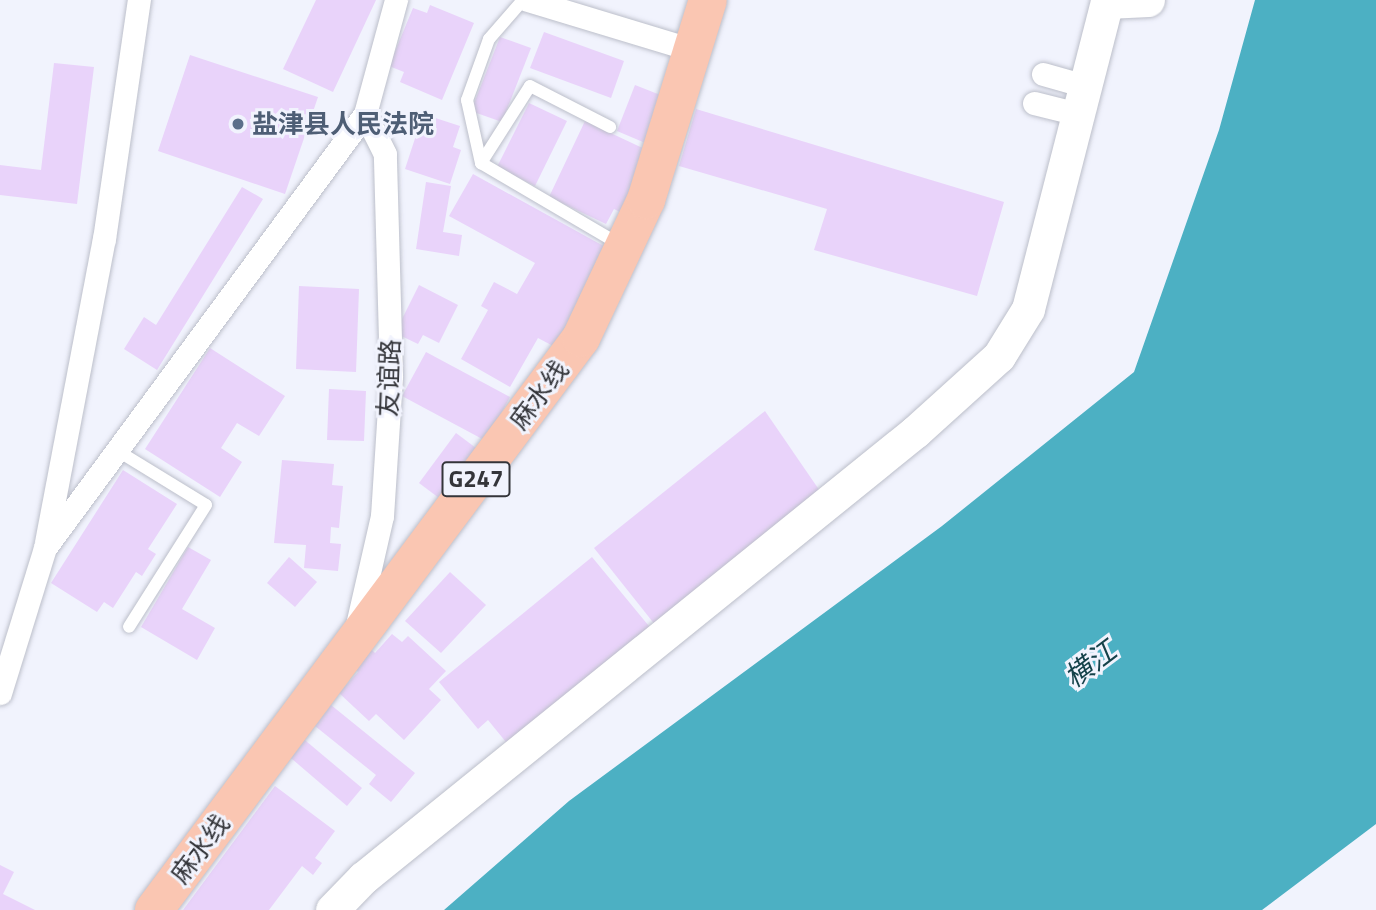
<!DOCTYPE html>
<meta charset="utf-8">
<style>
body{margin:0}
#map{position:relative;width:1376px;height:910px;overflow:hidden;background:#f1f3fd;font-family:"Titillium Web","Noto Sans SC",sans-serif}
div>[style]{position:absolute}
.water>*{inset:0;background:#4cb0c3}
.building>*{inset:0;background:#e9d3fa}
.roads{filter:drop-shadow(0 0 2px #bcbfca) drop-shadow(0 0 2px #bcbfca)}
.lane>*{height:12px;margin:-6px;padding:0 6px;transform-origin:6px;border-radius:6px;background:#fff}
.street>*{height:23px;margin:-11.5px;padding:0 11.5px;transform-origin:11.5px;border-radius:11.5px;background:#fff}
.secondary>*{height:33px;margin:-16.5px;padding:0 16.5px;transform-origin:16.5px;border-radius:16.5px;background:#fff}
.highway>*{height:38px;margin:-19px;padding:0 19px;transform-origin:19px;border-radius:19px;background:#fac6b2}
.dots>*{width:19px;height:19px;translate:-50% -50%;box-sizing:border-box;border:4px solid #f1f3fd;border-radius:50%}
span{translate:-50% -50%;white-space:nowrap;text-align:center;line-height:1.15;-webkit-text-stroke:6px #f1f3fd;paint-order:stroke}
.shield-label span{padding:2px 5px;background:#f1f3fd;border:2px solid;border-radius:5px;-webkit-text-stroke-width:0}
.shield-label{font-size:24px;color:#34353a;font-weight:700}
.service-label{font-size:26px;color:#4e5e75;font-weight:700}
.left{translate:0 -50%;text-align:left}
.street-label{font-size:26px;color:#34353a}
.water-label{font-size:28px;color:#15424a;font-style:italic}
</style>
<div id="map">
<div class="water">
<i style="clip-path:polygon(1255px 0,1376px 0,1376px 824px,1262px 910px,444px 910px,569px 801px,942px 526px,1134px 372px,1219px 130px)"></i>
</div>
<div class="building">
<i style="clip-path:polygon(316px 0,376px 0,333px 92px,283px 69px)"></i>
<i style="clip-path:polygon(430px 5px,474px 23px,442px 100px,400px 82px,404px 72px,389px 66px,413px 8px,427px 13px)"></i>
<i style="clip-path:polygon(544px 32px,624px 61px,611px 98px,530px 68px)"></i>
<i style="clip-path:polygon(500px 37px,531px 48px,502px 122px,471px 111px)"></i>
<i style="clip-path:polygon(190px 55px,318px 97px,285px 194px,158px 151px)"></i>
<i style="clip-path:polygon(54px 63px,94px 67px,77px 204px,0 195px,0 165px,41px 170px)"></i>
<i style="clip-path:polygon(635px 85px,668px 98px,650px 145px,617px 131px)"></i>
<i style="clip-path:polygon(529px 103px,567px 121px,535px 186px,497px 167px)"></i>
<i style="clip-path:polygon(696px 109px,1004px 202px,977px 296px,814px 250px,827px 209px,679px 166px)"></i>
<i style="clip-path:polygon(423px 114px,460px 126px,453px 147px,461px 150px,450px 184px,405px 169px)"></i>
<i style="clip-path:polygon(585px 121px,649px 151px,628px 216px,614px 209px,606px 224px,549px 197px)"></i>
<i style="clip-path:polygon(473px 174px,609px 249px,555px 347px,538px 338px,510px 387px,461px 359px,488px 310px,481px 306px,494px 282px,517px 294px,535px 263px,449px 216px)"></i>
<i style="clip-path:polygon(426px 182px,451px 186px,443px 232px,462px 235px,459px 256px,416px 249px)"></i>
<i style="clip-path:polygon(242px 187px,263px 199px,157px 370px,124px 349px,144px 317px,156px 325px)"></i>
<i style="clip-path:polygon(419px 285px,458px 305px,439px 343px,423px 335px,418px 344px,395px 333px)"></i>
<i style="clip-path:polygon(299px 286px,359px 289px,356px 372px,296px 369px)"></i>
<i style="clip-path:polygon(210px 348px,285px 396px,259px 436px,237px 423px,221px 448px,242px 462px,220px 497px,145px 449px)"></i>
<i style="clip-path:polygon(426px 352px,510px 397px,486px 441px,402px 396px)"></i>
<i style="clip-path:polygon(329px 389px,366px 391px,364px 441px,327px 440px)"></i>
<i style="clip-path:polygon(765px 411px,822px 494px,656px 626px,594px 548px)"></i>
<i style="clip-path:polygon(456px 433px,480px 451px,443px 501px,419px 483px)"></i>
<i style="clip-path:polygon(282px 460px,334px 464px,332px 485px,343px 486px,339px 528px,331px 527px,330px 543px,341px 544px,338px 571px,304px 568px,306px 545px,274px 543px)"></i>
<i style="clip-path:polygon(123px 470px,177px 504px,148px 549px,156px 554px,142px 576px,136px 572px,113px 608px,104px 602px,97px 612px,51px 583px)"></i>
<i style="clip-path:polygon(188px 547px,211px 560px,182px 609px,215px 628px,197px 660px,141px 627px)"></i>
<i style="clip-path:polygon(289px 557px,317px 582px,295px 607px,267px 583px)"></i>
<i style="clip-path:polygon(592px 557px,653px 631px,510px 747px,488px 720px,478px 729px,439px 682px)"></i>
<i style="clip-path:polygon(450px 572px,486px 605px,441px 653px,405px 621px)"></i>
<i style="clip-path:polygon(392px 634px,402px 642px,408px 636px,446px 671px,429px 689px,441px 700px,404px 740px,376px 714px,369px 721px,339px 693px,358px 672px,349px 664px,367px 645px,375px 653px)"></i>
<i style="clip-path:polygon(331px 705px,415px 773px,391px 802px,369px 784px,376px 775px,315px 726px)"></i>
<i style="clip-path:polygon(300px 736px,362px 788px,347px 806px,285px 753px)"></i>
<i style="clip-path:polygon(275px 786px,335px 831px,315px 858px,322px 863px,313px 875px,302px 866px,269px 910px,183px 910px)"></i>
<i style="clip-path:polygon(0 865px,14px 872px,3px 894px,35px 910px,0 910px)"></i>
</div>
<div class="roads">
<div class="lane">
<i style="left:523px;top:0;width:52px;rotate:131.1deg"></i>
<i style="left:489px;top:39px;width:65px;rotate:109.8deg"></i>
<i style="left:467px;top:100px;width:65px;rotate:77.5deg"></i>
<i style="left:481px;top:163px;width:162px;rotate:30.4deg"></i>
<i style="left:481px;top:163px;width:91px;rotate:-57.5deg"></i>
<i style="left:530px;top:86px;width:90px;rotate:27.1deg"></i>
<i style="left:118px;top:451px;width:103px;rotate:31.5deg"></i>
<i style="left:206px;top:505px;width:144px;rotate:122.3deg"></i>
</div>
<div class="street">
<i style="left:528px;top:0;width:172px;rotate:16.9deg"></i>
<i style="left:1043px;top:74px;width:44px;rotate:15.9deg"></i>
<i style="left:1034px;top:103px;width:45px;rotate:14deg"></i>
<i style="left:46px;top:542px;width:309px;rotate:-79.2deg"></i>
<i style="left:104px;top:239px;width:242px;rotate:-81.7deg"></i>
<i style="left:357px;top:625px;width:112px;rotate:-77.1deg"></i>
<i style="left:382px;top:516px;width:141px;rotate:-86.3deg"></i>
<i style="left:391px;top:375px;width:221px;rotate:-91.6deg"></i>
<i style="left:385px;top:154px;width:45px;rotate:-116.6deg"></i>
<i style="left:0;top:693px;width:152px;rotate:-72.8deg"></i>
<i style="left:45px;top:548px;width:539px;rotate:-53.6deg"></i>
<i style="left:365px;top:114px;width:118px;rotate:-74.8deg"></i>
</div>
<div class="secondary">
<i style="left:332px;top:910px;width:45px;rotate:-45.9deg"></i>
<i style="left:363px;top:878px;width:710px;rotate:-38.94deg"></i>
<i style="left:915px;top:432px;width:113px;rotate:-42.1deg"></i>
<i style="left:999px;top:356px;width:55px;rotate:-58.3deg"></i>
<i style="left:1028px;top:309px;width:317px;rotate:-75.6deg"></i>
<i style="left:1107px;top:2px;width:41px;rotate:-2.8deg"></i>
</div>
<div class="highway">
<i style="left:154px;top:910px;width:714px;rotate:-53.26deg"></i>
<i style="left:581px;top:338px;width:153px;rotate:-64.8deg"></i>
<i style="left:646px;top:200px;width:209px;rotate:-72.8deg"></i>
</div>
</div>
<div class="dots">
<i style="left:238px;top:124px;background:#5c6f8a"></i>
</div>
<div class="shield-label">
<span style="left:476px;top:479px">G247</span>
</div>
<div class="service-label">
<span class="left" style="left:252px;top:124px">盐津县人民法院</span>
</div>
<div class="street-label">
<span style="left:389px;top:378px;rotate:-88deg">友谊路</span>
<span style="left:539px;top:395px;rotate:-53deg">麻水线</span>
<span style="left:200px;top:849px;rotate:-53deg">麻水线</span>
</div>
<div class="water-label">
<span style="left:1090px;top:664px;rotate:-37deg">横江</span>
</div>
</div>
